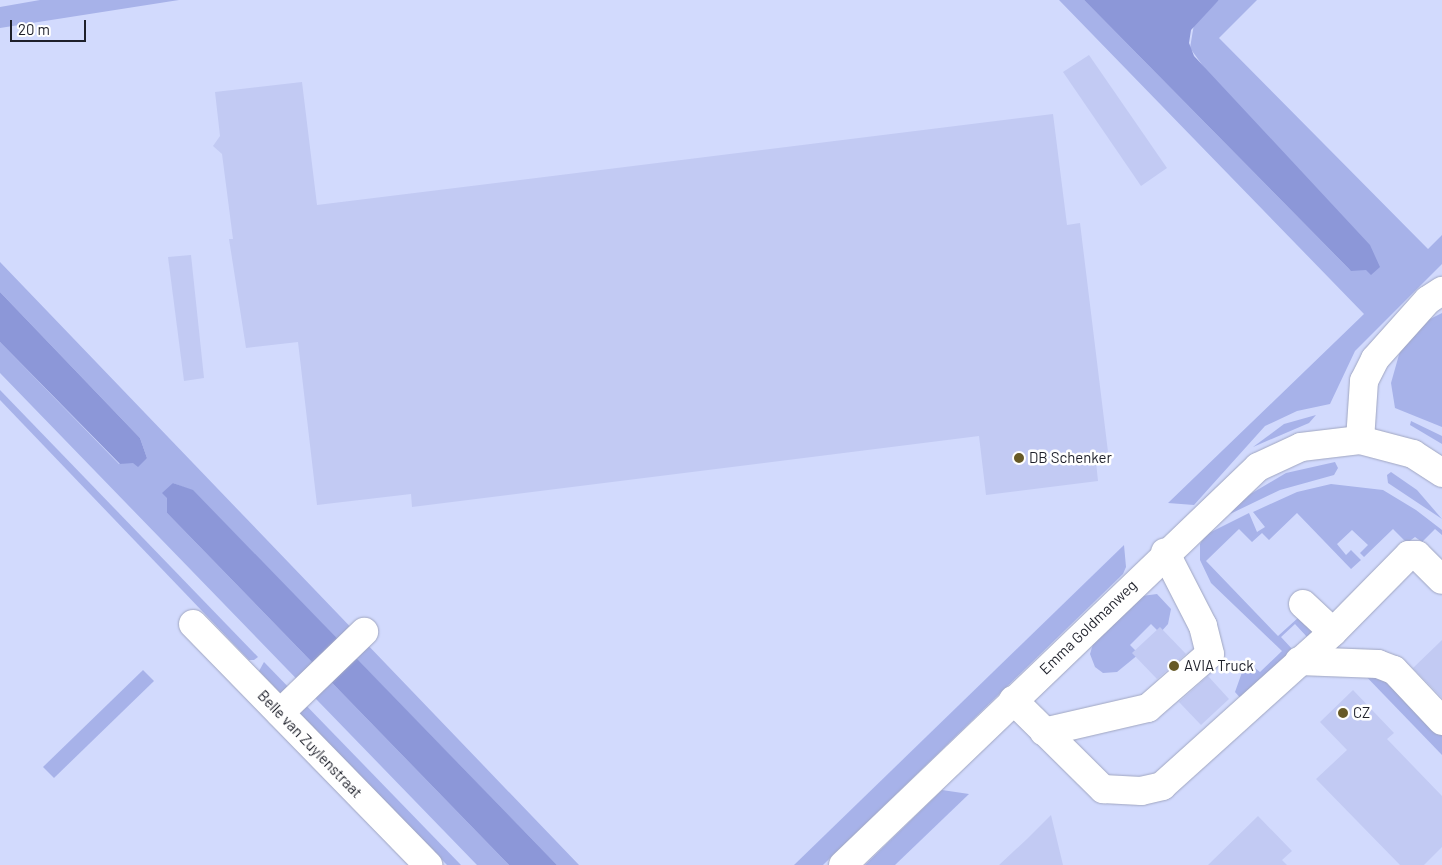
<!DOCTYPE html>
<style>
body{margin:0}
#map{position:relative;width:1442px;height:865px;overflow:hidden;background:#e1e6fd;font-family:Barlow,sans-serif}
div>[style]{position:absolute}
.built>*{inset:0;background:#d2dafd}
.green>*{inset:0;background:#a7b2e9}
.water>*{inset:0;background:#8c97d8}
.building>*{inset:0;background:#c2caf3}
.roads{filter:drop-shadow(0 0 1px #a0a6c1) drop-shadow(0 0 1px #a0a6c1)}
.minor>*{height:28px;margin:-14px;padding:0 14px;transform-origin:14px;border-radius:14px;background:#fff}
.dots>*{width:14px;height:14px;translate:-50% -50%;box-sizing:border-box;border:2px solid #fff;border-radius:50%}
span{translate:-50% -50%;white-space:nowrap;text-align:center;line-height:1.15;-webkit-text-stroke:5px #fff;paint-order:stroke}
.poi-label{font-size:15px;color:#1e202a}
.left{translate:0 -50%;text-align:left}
.street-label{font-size:15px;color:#1e202a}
.scale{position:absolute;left:10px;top:20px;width:76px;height:22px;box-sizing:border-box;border:2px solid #1e202a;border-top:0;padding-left:6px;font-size:15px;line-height:18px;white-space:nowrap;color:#1e202a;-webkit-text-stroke:4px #fff;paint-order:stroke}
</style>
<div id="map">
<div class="built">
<i style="clip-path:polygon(0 0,1442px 0,1442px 865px,0 865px)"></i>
</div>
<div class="green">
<i style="clip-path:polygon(40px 0,179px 0,0 28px,0 7px)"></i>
<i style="clip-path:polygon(1059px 0,1084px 0,1351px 271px,1190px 48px,1194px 24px,1219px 0,1257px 0,1219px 38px,1428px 249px,1442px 235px,1442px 264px,1355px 351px,1330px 404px,1297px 411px,1265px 426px,1194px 505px,1168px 503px,1364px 314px)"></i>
<i style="clip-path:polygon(0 262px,579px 865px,557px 865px,193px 491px,173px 483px,167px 513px,509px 865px,477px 865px,0 373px,0 342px,119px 464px,147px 458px,140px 438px,0 292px)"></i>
<i style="clip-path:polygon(1442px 313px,1442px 427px,1395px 408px,1391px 383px,1400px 351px,1426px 321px)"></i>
<i style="clip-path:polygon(0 390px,258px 657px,254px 660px,249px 660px,0 400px)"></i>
<i style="clip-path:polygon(1316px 415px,1309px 423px,1253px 447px,1284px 424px)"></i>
<i style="clip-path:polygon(1411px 421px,1442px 436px,1442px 444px,1410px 425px)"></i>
<i style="clip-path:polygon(1335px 462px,1338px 468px,1334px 475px,1280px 490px,1230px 514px,1242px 499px,1286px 473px)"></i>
<i style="clip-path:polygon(1391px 472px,1417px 490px,1442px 519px,1388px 483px,1387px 475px)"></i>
<i style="clip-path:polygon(1331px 484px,1383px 490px,1416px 510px,1442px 530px,1442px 535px,1435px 529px,1422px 542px,1415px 537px,1407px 543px,1393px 529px,1364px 557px,1360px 553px,1368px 545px,1352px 530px,1337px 544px,1346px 555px,1351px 550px,1361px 560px,1351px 569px,1297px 513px,1269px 540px,1262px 533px,1252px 542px,1239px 529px,1206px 561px,1278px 636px,1299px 617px,1314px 632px,1308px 638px,1295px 624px,1281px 637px,1294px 651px,1243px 701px,1235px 692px,1246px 661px,1260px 672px,1282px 651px,1211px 583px,1200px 560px,1200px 544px,1205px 535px,1249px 513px,1257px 532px,1265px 527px,1253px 512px,1297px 492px)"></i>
<i style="clip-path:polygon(1124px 545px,1126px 567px,1123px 574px,823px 865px,794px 865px)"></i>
<i style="clip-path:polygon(1157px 594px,1171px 609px,1168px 624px,1160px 633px,1151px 624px,1130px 645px,1139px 654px,1117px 672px,1103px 673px,1095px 667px,1090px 654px,1093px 644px,1142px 596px)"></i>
<i style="clip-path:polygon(264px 662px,461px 865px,447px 865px,259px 671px)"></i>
<i style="clip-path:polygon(1358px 668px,1378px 670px,1442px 728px,1442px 755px)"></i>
<i style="clip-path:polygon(143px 670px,154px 681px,54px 778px,43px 767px)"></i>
<i style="clip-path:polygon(942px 790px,969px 794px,895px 865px,865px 865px)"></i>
</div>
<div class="water">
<i style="clip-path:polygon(1084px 0,1219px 0,1191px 30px,1189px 43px,1194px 56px,1370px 245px,1380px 267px,1371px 275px,1366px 270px,1351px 271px)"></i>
<i style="clip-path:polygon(0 292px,140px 438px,147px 458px,138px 467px,133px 463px,120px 464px,0 342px)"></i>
<i style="clip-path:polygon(173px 483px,193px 490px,557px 865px,509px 865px,167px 513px,167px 498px,162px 493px)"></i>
</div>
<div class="building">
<i style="clip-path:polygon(1089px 55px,1167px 168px,1141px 186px,1063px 72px)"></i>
<i style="clip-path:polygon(302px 82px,317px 205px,1053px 114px,1067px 225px,1080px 223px,1109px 460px,1096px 462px,1098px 481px,986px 495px,979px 436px,412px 507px,411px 494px,317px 505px,298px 342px,246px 348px,229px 239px,233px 239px,222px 154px,213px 146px,220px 136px,215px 92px)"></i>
<i style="clip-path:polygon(191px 255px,204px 378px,184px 381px,168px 257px)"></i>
<i style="clip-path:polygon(1160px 627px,1186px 654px,1157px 679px,1132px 653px)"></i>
<i style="clip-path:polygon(1442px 640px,1442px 698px,1413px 668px)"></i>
<i style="clip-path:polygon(1208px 676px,1229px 699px,1201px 725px,1179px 702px)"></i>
<i style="clip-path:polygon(1353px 690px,1394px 733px,1387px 739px,1442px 796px,1442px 847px,1424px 865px,1400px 865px,1316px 779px,1347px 750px,1320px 722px)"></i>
<i style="clip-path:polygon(1051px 815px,1063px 865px,999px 865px,1027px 839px)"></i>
<i style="clip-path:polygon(1258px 816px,1292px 851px,1282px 860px,1287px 865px,1208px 865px)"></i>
</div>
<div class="roads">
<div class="minor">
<i style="left:1360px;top:440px;width:59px;rotate:-86.1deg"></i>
<i style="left:1364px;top:381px;width:25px;rotate:-63deg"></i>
<i style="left:1375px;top:359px;width:79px;rotate:-48.1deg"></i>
<i style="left:1428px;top:300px;width:17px;rotate:-33deg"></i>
<i style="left:1303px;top:604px;width:41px;rotate:43deg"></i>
<i style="left:193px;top:624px;width:337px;rotate:45.7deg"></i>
<i style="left:1299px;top:661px;width:79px;rotate:2.2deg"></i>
<i style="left:1378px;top:664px;width:17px;rotate:21deg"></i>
<i style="left:1394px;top:670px;width:70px;rotate:46.7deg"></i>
<i style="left:1013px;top:700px;width:127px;rotate:44.7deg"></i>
<i style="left:1103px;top:789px;width:38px;rotate:3deg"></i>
<i style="left:1141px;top:791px;width:22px;rotate:-13deg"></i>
<i style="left:1162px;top:786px;width:230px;rotate:-42deg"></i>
<i style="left:1333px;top:632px;width:108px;rotate:-45.4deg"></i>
<i style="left:1409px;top:555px;width:8px"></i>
<i style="left:1417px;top:555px;width:35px;rotate:45deg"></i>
<i style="left:280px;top:713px;width:117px;rotate:-44deg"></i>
<i style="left:1044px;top:732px;width:107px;rotate:-13deg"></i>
<i style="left:1148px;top:708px;width:82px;rotate:-41.1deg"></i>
<i style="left:1210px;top:654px;width:29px;rotate:-104deg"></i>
<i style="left:1203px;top:626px;width:83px;rotate:-117.2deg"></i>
<i style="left:843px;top:865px;width:575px;rotate:-43.8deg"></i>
<i style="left:1258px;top:467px;width:47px;rotate:-24.9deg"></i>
<i style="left:1301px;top:447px;width:59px;rotate:-6.8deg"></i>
<i style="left:1360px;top:440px;width:55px;rotate:14.8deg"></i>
<i style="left:1413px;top:454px;width:35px;rotate:33deg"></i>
</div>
</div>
<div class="dots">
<i style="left:1019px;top:458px;background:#675a27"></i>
<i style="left:1174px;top:666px;background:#675a27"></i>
<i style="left:1343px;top:713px;background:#675a27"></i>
</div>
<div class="poi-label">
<span class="left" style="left:1029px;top:458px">DB Schenker</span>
<span class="left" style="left:1184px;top:666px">AVIA Truck</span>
<span class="left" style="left:1353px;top:713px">CZ</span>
</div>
<div class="street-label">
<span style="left:1088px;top:627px;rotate:-44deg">Emma Goldmanweg</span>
<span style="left:310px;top:744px;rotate:46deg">Belle van Zuylenstraat</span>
</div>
<div class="scale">20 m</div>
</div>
